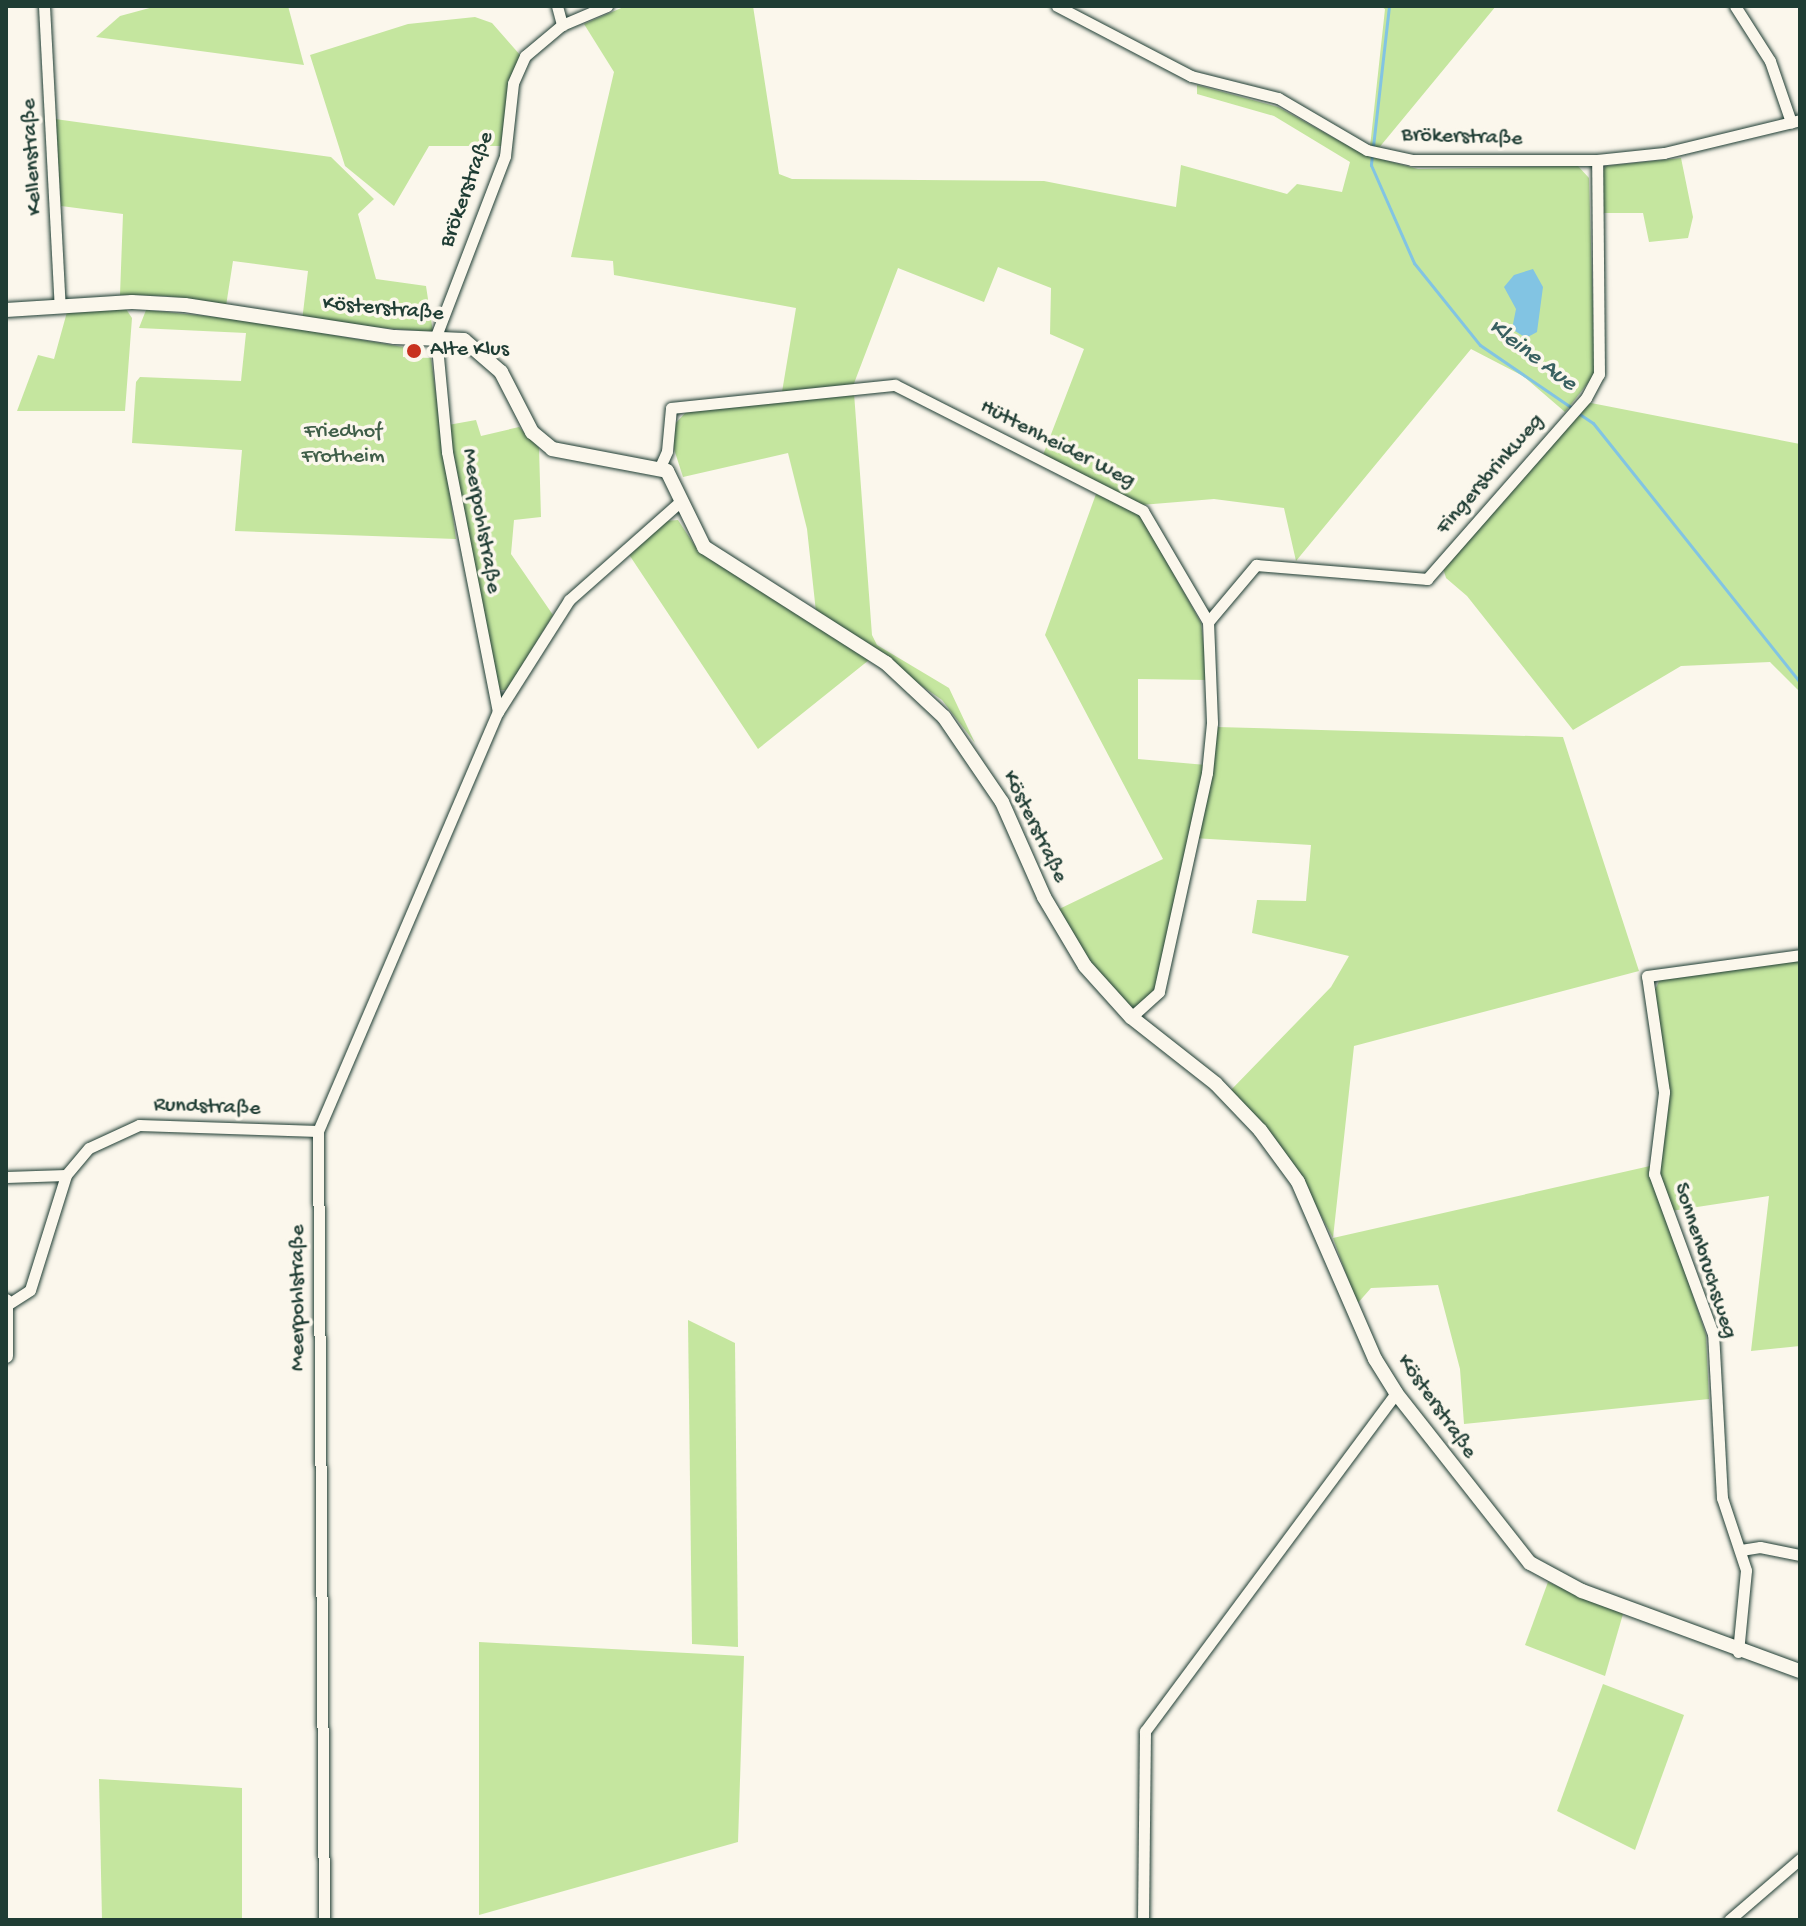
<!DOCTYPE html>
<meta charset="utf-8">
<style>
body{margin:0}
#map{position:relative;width:1806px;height:1926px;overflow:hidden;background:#fbf7ec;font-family:"Gochi Hand",sans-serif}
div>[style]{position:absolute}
.green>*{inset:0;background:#c5e69f}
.water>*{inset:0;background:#82c4e3}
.stream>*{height:3px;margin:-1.5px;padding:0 1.5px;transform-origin:1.5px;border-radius:1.5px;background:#82c4e3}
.roads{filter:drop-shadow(0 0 2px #1f3d34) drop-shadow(0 0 2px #1f3d34)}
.street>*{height:11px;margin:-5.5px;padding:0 5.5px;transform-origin:5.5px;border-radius:5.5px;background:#fbf7ec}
.secondary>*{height:14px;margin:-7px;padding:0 7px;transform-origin:7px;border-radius:7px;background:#fbf7ec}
.dots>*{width:22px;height:22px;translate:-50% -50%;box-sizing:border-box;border:4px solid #fbf7ec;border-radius:50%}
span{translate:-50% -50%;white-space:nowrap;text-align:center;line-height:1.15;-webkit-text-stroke:7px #fbf7ec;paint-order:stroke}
.street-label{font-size:22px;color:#1f3d34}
.poi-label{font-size:22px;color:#1f3d34}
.left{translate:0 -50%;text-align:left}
.park-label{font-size:22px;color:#405f49}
.water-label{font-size:24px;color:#385f60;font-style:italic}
.frame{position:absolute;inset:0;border:8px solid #1f3d34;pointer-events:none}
</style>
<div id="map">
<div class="green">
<i style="clip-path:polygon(157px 6px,288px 6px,304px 65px,96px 37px,120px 16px)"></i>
<i style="clip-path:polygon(626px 6px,753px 6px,779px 174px,792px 179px,1044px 181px,1176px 207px,1181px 165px,1287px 194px,1297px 184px,1342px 192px,1350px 162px,1274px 116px,1197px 94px,1197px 85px,1278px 107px,1365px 155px,1418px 169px,1578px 166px,1589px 178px,1595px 374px,1565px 412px,1523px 376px,1471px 349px,1296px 561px,1284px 508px,1214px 499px,1141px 505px,1043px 455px,1084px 349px,1050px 334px,1051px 288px,998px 267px,984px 302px,898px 268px,853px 386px,782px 392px,796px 308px,614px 275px,613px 261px,571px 257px,614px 72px,584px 24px)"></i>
<i style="clip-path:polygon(1380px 6px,1496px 6px,1378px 149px,1370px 147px,1385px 9px)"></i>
<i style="clip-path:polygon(475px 17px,492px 23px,521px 56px,504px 146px,429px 146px,394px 206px,345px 166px,310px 55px,408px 24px)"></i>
<i style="clip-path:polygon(55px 119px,331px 157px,374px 199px,358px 214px,376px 279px,426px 286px,433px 332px,302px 321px,308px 271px,233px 261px,226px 306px,167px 296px,120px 295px,123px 214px,61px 206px)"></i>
<i style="clip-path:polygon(1681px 158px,1693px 217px,1688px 238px,1649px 242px,1643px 213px,1601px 213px,1600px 175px,1606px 166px)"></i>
<i style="clip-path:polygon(126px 309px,132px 318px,125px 411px,17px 411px,38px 355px,54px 359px,67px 312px)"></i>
<i style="clip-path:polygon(146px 310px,246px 320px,403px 347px,403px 357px,431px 358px,456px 539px,235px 531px,242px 450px,132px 443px,136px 382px,140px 377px,241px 381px,246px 333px,139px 328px)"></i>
<i style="clip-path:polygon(854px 393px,872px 635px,877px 645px,949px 688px,975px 743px,942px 700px,816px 612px,807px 529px,788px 453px,683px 477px,673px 446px,674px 425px,687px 411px)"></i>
<i style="clip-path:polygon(1586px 402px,1800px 444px,1800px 692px,1770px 662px,1681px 666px,1573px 730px,1467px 596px,1446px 578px,1443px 568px)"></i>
<i style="clip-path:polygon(476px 420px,481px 436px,519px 427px,539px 448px,541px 517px,514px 520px,511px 554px,553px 615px,507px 690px,498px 690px,448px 425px)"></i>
<i style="clip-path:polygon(1096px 494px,1140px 513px,1201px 623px,1208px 680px,1138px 679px,1138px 759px,1206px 765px,1157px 991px,1131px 1013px,1087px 965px,1055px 911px,1163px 859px,1045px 635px)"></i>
<i style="clip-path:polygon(678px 520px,699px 552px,869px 660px,758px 749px,628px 553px,666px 521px)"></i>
<i style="clip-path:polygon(1217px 727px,1563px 737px,1639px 971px,1354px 1046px,1333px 1238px,1650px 1166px,1706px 1335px,1709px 1399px,1464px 1424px,1460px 1369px,1438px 1285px,1371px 1288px,1357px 1304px,1333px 1238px,1303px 1182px,1230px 1091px,1331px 987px,1349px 956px,1252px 933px,1257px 900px,1306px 901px,1311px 845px,1193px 838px)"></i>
<i style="clip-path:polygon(1800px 959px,1800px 1346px,1751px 1351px,1769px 1196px,1671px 1211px,1660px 1171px,1669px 1095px,1653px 994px,1660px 979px)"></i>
<i style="clip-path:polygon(688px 1320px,735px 1343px,738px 1647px,692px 1644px)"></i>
<i style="clip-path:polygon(1548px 1582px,1623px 1614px,1605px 1676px,1525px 1645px)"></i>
<i style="clip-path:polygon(479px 1642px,744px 1656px,738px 1842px,479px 1915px)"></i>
<i style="clip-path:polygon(1603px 1684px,1684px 1715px,1635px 1850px,1557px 1811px)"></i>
<i style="clip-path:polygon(99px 1779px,242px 1788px,242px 1920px,102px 1920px)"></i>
</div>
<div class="water">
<i style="clip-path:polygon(1533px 269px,1543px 287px,1537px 332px,1526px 338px,1512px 329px,1516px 309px,1504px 287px,1514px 275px)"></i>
</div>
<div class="stream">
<i style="left:1389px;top:6px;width:160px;rotate:96.5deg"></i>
<i style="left:1371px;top:165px;width:107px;rotate:66.3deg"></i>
<i style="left:1414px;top:263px;width:105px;rotate:51.2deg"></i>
<i style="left:1480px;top:345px;width:112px;rotate:34.4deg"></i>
<i style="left:1578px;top:413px;width:18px;rotate:34deg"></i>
<i style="left:1593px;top:423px;width:332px;rotate:51.4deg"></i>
</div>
<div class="roads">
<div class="street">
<i style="left:44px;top:6px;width:301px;rotate:87deg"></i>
<i style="left:557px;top:6px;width:20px;rotate:75deg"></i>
<i style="left:1057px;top:6px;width:151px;rotate:27.6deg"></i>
<i style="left:1191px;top:76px;width:90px;rotate:14.2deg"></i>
<i style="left:1278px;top:98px;width:103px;rotate:30.3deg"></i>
<i style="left:1367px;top:150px;width:46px;rotate:12.5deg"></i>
<i style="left:1412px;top:160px;width:185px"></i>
<i style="left:1597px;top:160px;width:67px;rotate:-6deg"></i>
<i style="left:1664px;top:153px;width:140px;rotate:-13.6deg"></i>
<i style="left:1735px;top:6px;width:65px;rotate:57.5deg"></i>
<i style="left:1770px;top:61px;width:65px;rotate:71deg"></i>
<i style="left:660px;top:467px;width:17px;rotate:-66deg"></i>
<i style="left:667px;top:451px;width:43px;rotate:-84.7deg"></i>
<i style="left:671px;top:408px;width:225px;rotate:-5.9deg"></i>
<i style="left:895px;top:385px;width:278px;rotate:26.9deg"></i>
<i style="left:1143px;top:511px;width:129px;rotate:59.6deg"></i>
<i style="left:1208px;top:622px;width:101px;rotate:87.7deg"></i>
<i style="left:1212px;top:723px;width:50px;rotate:95.7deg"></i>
<i style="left:1207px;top:773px;width:224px;rotate:102.4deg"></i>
<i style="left:1159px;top:992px;width:38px;rotate:138deg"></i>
<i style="left:1208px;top:622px;width:75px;rotate:-49.9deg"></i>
<i style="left:1256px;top:565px;width:172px;rotate:4.7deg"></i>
<i style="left:1427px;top:579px;width:241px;rotate:-48.7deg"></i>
<i style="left:1586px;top:398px;width:27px;rotate:-62deg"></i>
<i style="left:1599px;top:374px;width:214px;rotate:-90.5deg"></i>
<i style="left:498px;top:712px;width:265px;rotate:-101.1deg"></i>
<i style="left:447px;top:452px;width:117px;rotate:-95.4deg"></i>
<i style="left:436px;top:336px;width:193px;rotate:-69deg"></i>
<i style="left:505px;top:156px;width:73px;rotate:-83.7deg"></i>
<i style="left:513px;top:83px;width:30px;rotate:-66deg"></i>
<i style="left:525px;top:56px;width:48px;rotate:-40deg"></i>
<i style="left:562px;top:25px;width:49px;rotate:-22.9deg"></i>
<i style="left:6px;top:1177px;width:60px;rotate:-1.9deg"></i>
<i style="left:66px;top:1175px;width:35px;rotate:-50deg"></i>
<i style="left:89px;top:1148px;width:55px;rotate:-24.7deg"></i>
<i style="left:139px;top:1125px;width:179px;rotate:1.9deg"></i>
<i style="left:7px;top:1305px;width:27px;rotate:-33deg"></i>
<i style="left:30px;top:1290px;width:121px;rotate:-72.6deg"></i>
<i style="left:1741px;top:1550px;width:19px;rotate:-9deg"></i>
<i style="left:1760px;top:1547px;width:41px;rotate:11.3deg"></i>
<i style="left:1738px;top:1652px;width:82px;rotate:-84.4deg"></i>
<i style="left:1746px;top:1570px;width:76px;rotate:-108.4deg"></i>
<i style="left:1722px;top:1498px;width:164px;rotate:-93.1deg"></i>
<i style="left:1713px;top:1334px;width:171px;rotate:-110.2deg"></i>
<i style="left:1654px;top:1174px;width:83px;rotate:-83deg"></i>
<i style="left:1664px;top:1092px;width:117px;rotate:-98.3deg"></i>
<i style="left:1647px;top:976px;width:154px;rotate:-7.8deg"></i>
<i style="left:324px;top:1920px;width:789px;rotate:-90.44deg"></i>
<i style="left:318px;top:1131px;width:456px;rotate:-66.8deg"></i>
<i style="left:498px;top:712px;width:133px;rotate:-57.6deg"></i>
<i style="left:569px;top:600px;width:149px;rotate:-41.5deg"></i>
<i style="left:1143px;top:1920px;width:189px;rotate:-89.4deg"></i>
<i style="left:1145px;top:1731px;width:421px;rotate:-53.4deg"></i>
<i style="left:1729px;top:1920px;width:94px;rotate:-40.7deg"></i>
</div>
<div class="secondary">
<i style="left:6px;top:310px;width:126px;rotate:-3.6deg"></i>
<i style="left:132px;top:302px;width:53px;rotate:3.2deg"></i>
<i style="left:185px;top:305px;width:212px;rotate:8.7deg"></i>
<i style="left:395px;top:337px;width:69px;rotate:2.5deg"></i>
<i style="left:464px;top:340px;width:49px;rotate:40.9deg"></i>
<i style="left:501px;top:372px;width:68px;rotate:62.7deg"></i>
<i style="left:532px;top:432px;width:26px;rotate:40deg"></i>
<i style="left:552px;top:449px;width:117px;rotate:10.8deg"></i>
<i style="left:667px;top:471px;width:85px;rotate:64deg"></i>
<i style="left:704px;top:547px;width:216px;rotate:32.5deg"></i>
<i style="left:886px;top:663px;width:79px;rotate:43deg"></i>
<i style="left:944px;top:717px;width:103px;rotate:55.7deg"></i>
<i style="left:1002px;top:802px;width:104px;rotate:66.1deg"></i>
<i style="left:1044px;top:897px;width:80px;rotate:59.3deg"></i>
<i style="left:1085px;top:966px;width:69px;rotate:48deg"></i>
<i style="left:1131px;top:1017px;width:108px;rotate:38.2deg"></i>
<i style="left:1216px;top:1084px;width:64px;rotate:46.3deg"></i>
<i style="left:1260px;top:1130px;width:64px;rotate:53.8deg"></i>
<i style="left:1298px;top:1182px;width:193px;rotate:66.5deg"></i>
<i style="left:1375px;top:1359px;width:40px;rotate:58deg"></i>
<i style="left:1396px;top:1393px;width:216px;rotate:51.8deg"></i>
<i style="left:1530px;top:1563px;width:59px;rotate:28.3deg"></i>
<i style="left:1582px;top:1591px;width:232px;rotate:20.2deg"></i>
<i style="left:6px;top:1301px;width:55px;rotate:90deg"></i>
</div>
</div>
<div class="dots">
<i style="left:414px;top:351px;background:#c8321e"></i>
</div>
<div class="street-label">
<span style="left:1462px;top:138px;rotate:2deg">Brökerstraße</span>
<span style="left:33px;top:157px;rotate:-93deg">Kellenstraße</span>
<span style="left:468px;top:190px;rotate:-70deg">Brökerstraße</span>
<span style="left:383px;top:310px;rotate:5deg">Kösterstraße</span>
<span style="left:1057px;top:445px;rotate:27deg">Hüttenheider Weg</span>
<span style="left:1491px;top:475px;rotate:-49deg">Fingersbrinkweg</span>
<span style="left:480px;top:521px;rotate:80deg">Meerpohlstraße</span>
<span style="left:1034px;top:827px;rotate:64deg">Kösterstraße</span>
<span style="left:207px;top:1108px;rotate:2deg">Rundstraße</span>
<span style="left:1704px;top:1261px;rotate:72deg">Sonnenbruchsweg</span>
<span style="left:299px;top:1298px;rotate:-90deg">Meerpohlstraße</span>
<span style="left:1436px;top:1407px;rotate:55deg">Kösterstraße</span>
</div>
<div class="poi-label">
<span class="left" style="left:430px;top:351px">Alte Klus</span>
</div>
<div class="park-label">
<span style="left:343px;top:445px">Friedhof<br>Frotheim</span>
</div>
<div class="water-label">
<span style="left:1532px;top:356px;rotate:37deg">Kleine Aue</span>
</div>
<div class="frame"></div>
</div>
